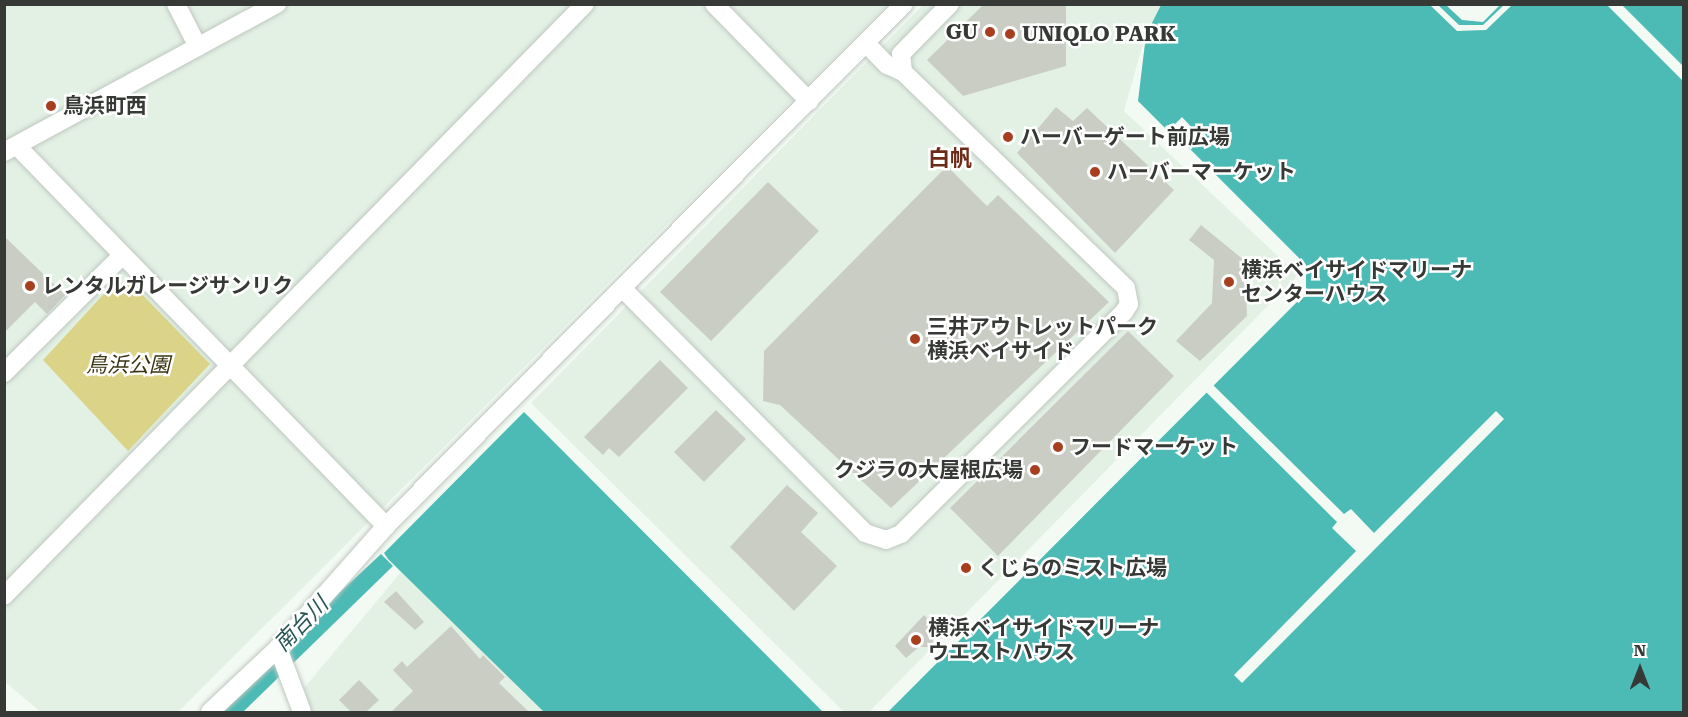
<!DOCTYPE html>
<meta charset="utf-8">
<style>
body{margin:0}
#map{position:relative;width:1688px;height:717px;overflow:hidden;background:#f3faf3;font-family:"Roboto Serif","Noto Sans JP",serif}
div>[style]{position:absolute}
.built>*{inset:0;background:#e3f1e4}
.green>*{inset:0;background:#dbd488}
.water>*{inset:0;background:#4cbab5}
.pier>*{inset:0;background:#f3faf3}
.building>*{inset:0;background:#cacdc4}
.roads{filter:drop-shadow(0 0 2px #bfc7c0) drop-shadow(0 0 2px #bfc7c0)}
.minor>*{height:18px;margin:-9px;padding:0 9px;transform-origin:9px;border-radius:9px;background:#fff}
.dots>*{width:16px;height:16px;translate:-50% -50%;box-sizing:border-box;border:3px solid #fff;border-radius:50%}
span{translate:-50% -50%;white-space:nowrap;text-align:center;line-height:1.15;-webkit-text-stroke:5px #fff;paint-order:stroke}
.poi-label{font-size:21px;color:#363936;font-weight:700}
.right{translate:-100% -50%;text-align:right}
.left{translate:0 -50%;text-align:left}
.park-label{font-size:21px;color:#383412;font-style:italic}
.neighbourhood-label{font-size:22px;color:#6d2b17;font-weight:700}
.water-label{font-size:22px;color:#285755;font-style:italic}
.frame{position:absolute;inset:0;border:6px solid #363936;pointer-events:none}
.north{position:absolute;left:1610px;top:639px;width:60px;height:60px;-webkit-text-stroke:4px #fff;paint-order:stroke;rotate:0deg;font-size:16px;font-weight:700;line-height:24px;text-align:center;color:#363936}
.north::after{content:'';display:block;margin:auto;width:21px;height:27px;background:#363936;clip-path:polygon(50% 0,100% 100%,50% 72%,0 100%)}
</style>
<div id="map">
<div class="built">
<i style="clip-path:polygon(4px 5px,887px 5px,178px 712px,41px 712px,5px 682px)"></i>
<i style="clip-path:polygon(923px 5px,1164px 5px,1145px 37px,1124px 111px,1298px 275px,869px 712px,844px 712px,531px 403px)"></i>
<i style="clip-path:polygon(401px 572px,545px 712px,311px 712px,304px 688px)"></i>
</div>
<div class="green">
<i style="clip-path:polygon(129px 281px,210px 364px,128px 451px,43px 360px,112px 285px)"></i>
</div>
<div class="water">
<i style="clip-path:polygon(1161px 5px,1446px 5px,1462px 20px,1483px 22px,1500px 5px,1683px 5px,1683px 712px,888px 712px,1306px 293px,1306px 265px,1185px 144px,1196px 132px,1182px 117px,1168px 131px,1138px 101px,1146px 35px)"></i>
<i style="clip-path:polygon(524px 412px,823px 712px,544px 712px,388px 559px,384px 553px)"></i>
<i style="clip-path:polygon(381px 554px,393px 566px,243px 712px,211px 712px)"></i>
</div>
<div class="pier">
<i style="clip-path:polygon(1430px 5px,1438px 5px,1459px 25px,1483px 25px,1504px 5px,1512px 5px,1486px 30px,1457px 31px)"></i>
<i style="clip-path:polygon(1607px 5px,1622px 5px,1683px 66px,1683px 81px)"></i>
<i style="clip-path:polygon(1211px 383px,1344px 514px,1351px 509px,1374px 533px,1496px 411px,1504px 419px,1242px 683px,1234px 675px,1356px 551px,1332px 528px,1337px 522px,1204px 390px)"></i>
</div>
<div class="building">
<i style="clip-path:polygon(984px 4px,1066px 4px,1066px 66px,963px 96px,927px 60px)"></i>
<i style="clip-path:polygon(1056px 107px,1073px 121px,1087px 108px,1174px 190px,1115px 253px,1017px 153px)"></i>
<i style="clip-path:polygon(947px 166px,987px 206px,998px 195px,1109px 302px,891px 508px,780px 405px,763px 401px,764px 351px)"></i>
<i style="clip-path:polygon(768px 182px,819px 231px,711px 341px,660px 292px)"></i>
<i style="clip-path:polygon(1201px 225px,1245px 261px,1247px 316px,1200px 361px,1176px 341px,1212px 303px,1214px 260px,1189px 240px)"></i>
<i style="clip-path:polygon(4px 236px,65px 295px,47px 314px,35px 302px,4px 333px)"></i>
<i style="clip-path:polygon(1128px 331px,1174px 376px,998px 556px,950px 508px)"></i>
<i style="clip-path:polygon(660px 360px,688px 388px,619px 457px,609px 448px,603px 455px,584px 437px)"></i>
<i style="clip-path:polygon(716px 410px,746px 439px,704px 482px,674px 452px)"></i>
<i style="clip-path:polygon(787px 485px,818px 513px,801px 532px,837px 566px,794px 611px,730px 547px)"></i>
<i style="clip-path:polygon(396px 591px,424px 622px,415px 630px,384px 602px)"></i>
<i style="clip-path:polygon(924px 615px,937px 628px,931px 647px,919px 647px,906px 658px,895px 646px)"></i>
<i style="clip-path:polygon(451px 626px,480px 659px,483px 655px,505px 677px,499px 683px,529px 712px,391px 712px,413px 691px,393px 670px,402px 661px,407px 667px)"></i>
<i style="clip-path:polygon(359px 680px,379px 700px,366px 712px,351px 712px,339px 700px)"></i>
</div>
<div class="roads">
<div class="minor">
<i style="left:176px;top:4px;width:48px;rotate:62.9deg"></i>
<i style="left:714px;top:4px;width:136px;rotate:45.6deg"></i>
<i style="left:903px;top:72px;width:18px;rotate:-96deg"></i>
<i style="left:901px;top:54px;width:70px;rotate:-45.6deg"></i>
<i style="left:17px;top:146px;width:530px;rotate:45.84deg"></i>
<i style="left:4px;top:152px;width:311px;rotate:-28.5deg"></i>
<i style="left:623px;top:289px;width:344px;rotate:45.2deg"></i>
<i style="left:865px;top:533px;width:22px;rotate:18deg"></i>
<i style="left:886px;top:540px;width:16px;rotate:-22deg"></i>
<i style="left:901px;top:534px;width:315px;rotate:-44.9deg"></i>
<i style="left:1124px;top:312px;width:9px;rotate:-58deg"></i>
<i style="left:1129px;top:304px;width:16px;rotate:-101deg"></i>
<i style="left:1126px;top:288px;width:310px;rotate:-135.9deg"></i>
<i style="left:903px;top:72px;width:17px;rotate:-156deg"></i>
<i style="left:887px;top:65px;width:30px;rotate:-134deg"></i>
<i style="left:4px;top:373px;width:165px;rotate:-44.8deg"></i>
<i style="left:4px;top:596px;width:829px;rotate:-45.54deg"></i>
<i style="left:278px;top:648px;width:68px;rotate:69.4deg"></i>
<i style="left:210px;top:712px;width:93px;rotate:-43.3deg"></i>
<i style="left:278px;top:648px;width:163px;rotate:-48.5deg"></i>
<i style="left:386px;top:526px;width:735px;rotate:-45.22deg"></i>
</div>
</div>
<div class="dots">
<i style="left:990px;top:32px;background:#a73f1f"></i>
<i style="left:1010px;top:34px;background:#a73f1f"></i>
<i style="left:51px;top:106px;background:#a73f1f"></i>
<i style="left:1008px;top:137px;background:#a73f1f"></i>
<i style="left:1095px;top:172px;background:#a73f1f"></i>
<i style="left:1229px;top:282px;background:#a73f1f"></i>
<i style="left:30px;top:286px;background:#a73f1f"></i>
<i style="left:915px;top:339px;background:#a73f1f"></i>
<i style="left:1058px;top:447px;background:#a73f1f"></i>
<i style="left:1035px;top:470px;background:#a73f1f"></i>
<i style="left:966px;top:568px;background:#a73f1f"></i>
<i style="left:916px;top:640px;background:#a73f1f"></i>
</div>
<div class="poi-label">
<span class="right" style="left:978px;top:32px">GU</span>
<span class="left" style="left:1022px;top:34px">UNIQLO PARK</span>
<span class="left" style="left:63px;top:106px">鳥浜町西</span>
<span class="left" style="left:1020px;top:137px">ハーバーゲート前広場</span>
<span class="left" style="left:1107px;top:172px">ハーバーマーケット</span>
<span class="left" style="left:1241px;top:282px">横浜ベイサイドマリーナ<br>センターハウス</span>
<span class="left" style="left:42px;top:286px">レンタルガレージサンリク</span>
<span class="left" style="left:927px;top:339px">三井アウトレットパーク<br>横浜ベイサイド</span>
<span class="left" style="left:1070px;top:447px">フードマーケット</span>
<span class="right" style="left:1023px;top:470px">クジラの大屋根広場</span>
<span class="left" style="left:978px;top:568px">くじらのミスト広場</span>
<span class="left" style="left:928px;top:640px">横浜ベイサイドマリーナ<br>ウエストハウス</span>
</div>
<div class="park-label">
<span style="left:128px;top:365px">鳥浜公園</span>
</div>
<div class="neighbourhood-label">
<span style="left:950px;top:159px">白帆</span>
</div>
<div class="water-label">
<span style="left:301px;top:624px;rotate:-46deg">南台川</span>
</div>
<div class="frame"></div>
<div class="north">N</div>
</div>
